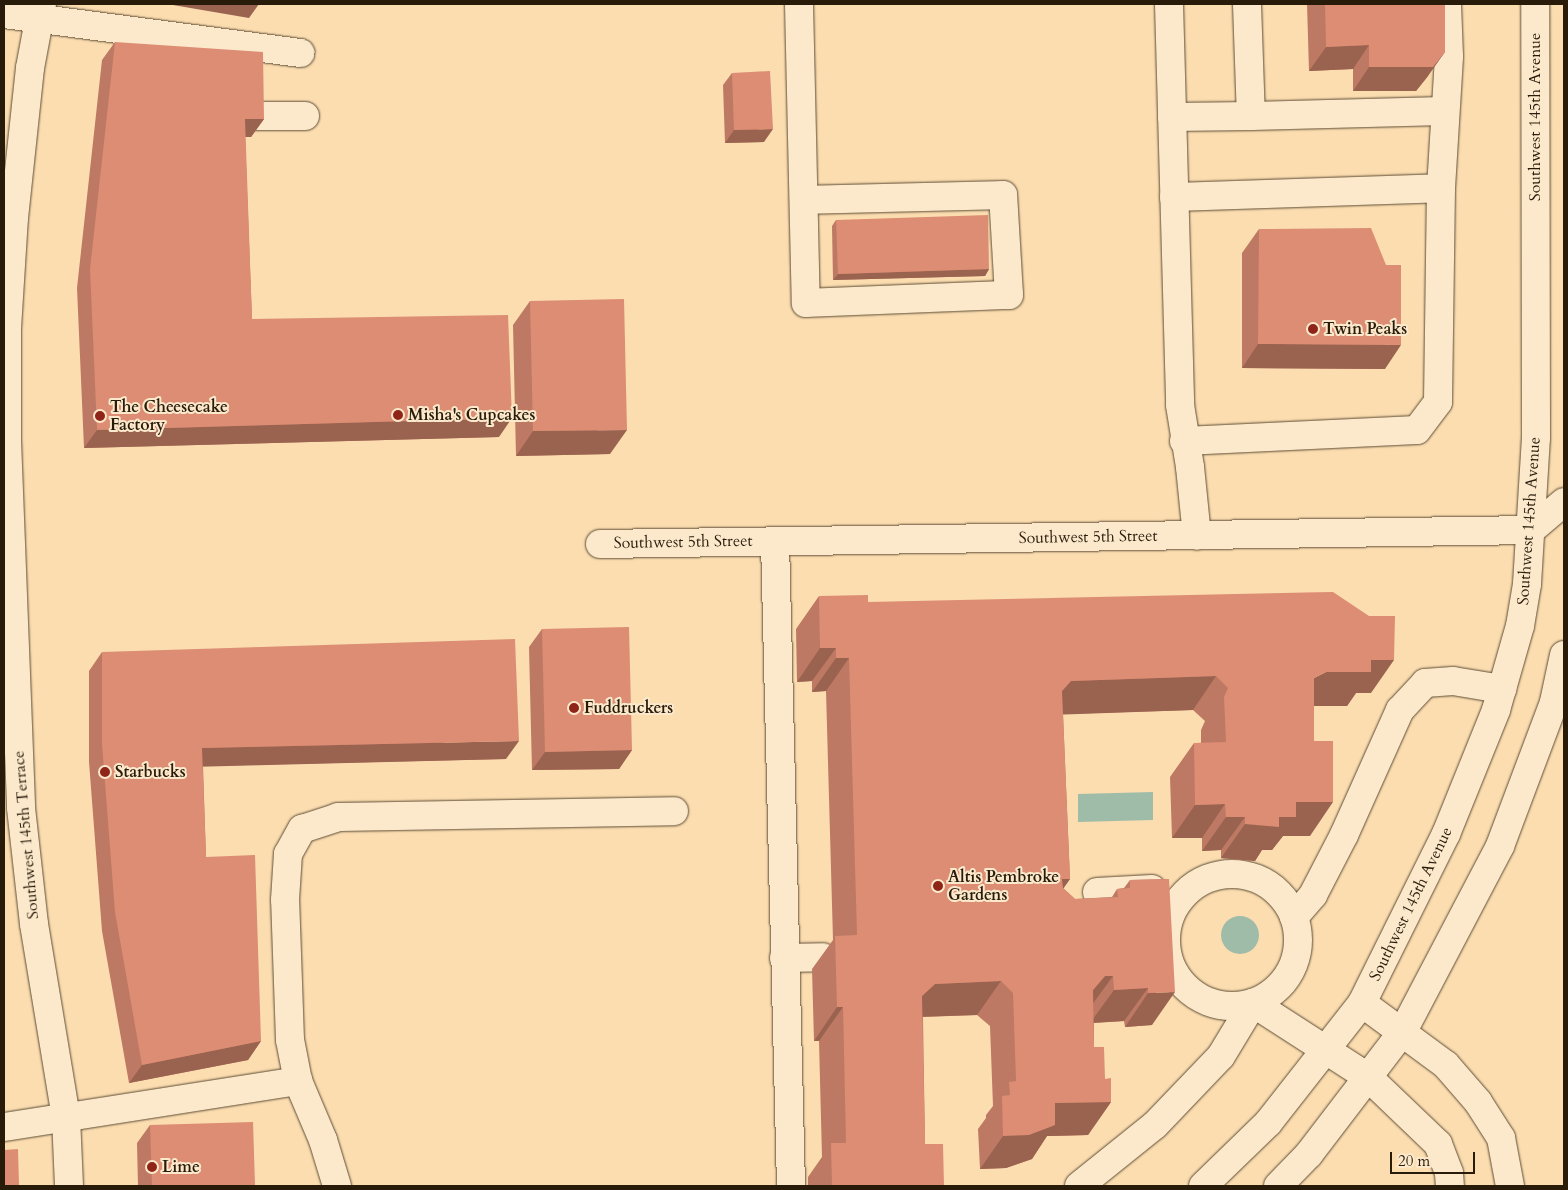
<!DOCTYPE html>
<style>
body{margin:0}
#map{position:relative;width:1568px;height:1190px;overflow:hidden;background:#fbddb0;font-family:Cardo,serif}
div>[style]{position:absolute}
.water>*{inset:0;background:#9fbca9}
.round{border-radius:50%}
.roads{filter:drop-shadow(0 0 1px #5d4c34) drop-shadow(0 0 1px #5d4c34)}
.minor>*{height:28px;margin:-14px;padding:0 14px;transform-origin:14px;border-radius:14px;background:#fce9cc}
.minor>.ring{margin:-14px;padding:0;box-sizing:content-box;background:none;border:28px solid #fce9cc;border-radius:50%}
.wall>*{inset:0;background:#bd7963}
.shaded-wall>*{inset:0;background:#9a6350}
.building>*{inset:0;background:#dc8d73}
.dots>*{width:14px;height:14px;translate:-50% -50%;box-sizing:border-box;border:2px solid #fce9cc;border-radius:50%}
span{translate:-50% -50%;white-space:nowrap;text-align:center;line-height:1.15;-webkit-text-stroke:4px #fce9cc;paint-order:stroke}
.street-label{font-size:16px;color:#281b0a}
.poi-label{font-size:16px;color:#281b0a;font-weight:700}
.left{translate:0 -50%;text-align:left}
.frame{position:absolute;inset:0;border:5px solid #281b0a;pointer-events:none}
.scale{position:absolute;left:1390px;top:1152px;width:85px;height:22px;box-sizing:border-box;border:2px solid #281b0a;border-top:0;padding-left:6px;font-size:15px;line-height:18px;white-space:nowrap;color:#281b0a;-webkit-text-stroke:4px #fce9cc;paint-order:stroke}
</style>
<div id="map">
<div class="water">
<i style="clip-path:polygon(1153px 792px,1153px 820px,1078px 822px,1078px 794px)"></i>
<i class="round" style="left:1221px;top:916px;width:38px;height:38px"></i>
</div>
<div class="roads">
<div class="minor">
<i style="left:42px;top:4px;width:65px;rotate:100.6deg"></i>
<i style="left:30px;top:68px;width:150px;rotate:96.1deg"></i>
<i style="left:14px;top:217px;width:111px;rotate:93.6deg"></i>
<i style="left:7px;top:328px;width:112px;rotate:90deg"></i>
<i style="left:7px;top:440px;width:368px;rotate:87.8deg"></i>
<i style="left:21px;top:808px;width:117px;rotate:83.6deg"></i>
<i style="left:34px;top:924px;width:196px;rotate:80.6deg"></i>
<i style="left:66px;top:1117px;width:69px;rotate:87.5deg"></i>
<i style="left:799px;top:4px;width:299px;rotate:88.7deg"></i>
<i style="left:806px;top:303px;width:203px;rotate:-2.3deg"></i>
<i style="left:1009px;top:295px;width:100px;rotate:-93.4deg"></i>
<i style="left:1003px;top:195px;width:199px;rotate:178.6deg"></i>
<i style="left:1169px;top:4px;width:401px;rotate:88.4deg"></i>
<i style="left:1180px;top:405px;width:63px;rotate:80.8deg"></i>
<i style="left:1190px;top:467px;width:69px;rotate:84.2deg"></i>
<i style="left:1247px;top:4px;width:112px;rotate:88deg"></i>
<i style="left:1251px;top:116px;width:193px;rotate:-1.5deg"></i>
<i style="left:4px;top:14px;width:299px;rotate:7.5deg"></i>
<i style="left:256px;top:116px;width:49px"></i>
<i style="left:1172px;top:117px;width:79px;rotate:-0.7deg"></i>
<i style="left:1174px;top:197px;width:267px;rotate:-1.9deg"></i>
<i style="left:1184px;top:441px;width:233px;rotate:-2.7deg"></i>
<i style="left:1417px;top:430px;width:35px;rotate:-53deg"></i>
<i style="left:1438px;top:402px;width:214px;rotate:-89.2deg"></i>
<i style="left:1441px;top:188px;width:132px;rotate:-86.5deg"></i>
<i style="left:1449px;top:56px;width:52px;rotate:-92.2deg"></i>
<i style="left:775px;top:541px;width:645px;rotate:88.58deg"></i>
<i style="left:600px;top:544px;width:931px;rotate:-0.86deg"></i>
<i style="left:1531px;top:530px;width:43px;rotate:-40.3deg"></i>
<i class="ring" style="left:1166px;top:874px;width:104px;height:104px"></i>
<i style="left:1097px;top:892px;width:55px;rotate:-3.1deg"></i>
<i style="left:1294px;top:917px;width:29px;rotate:-49deg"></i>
<i style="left:1313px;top:895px;width:68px;rotate:-62.7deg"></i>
<i style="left:1344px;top:835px;width:137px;rotate:-65.9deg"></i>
<i style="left:1400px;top:710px;width:37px;rotate:-47deg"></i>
<i style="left:1425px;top:683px;width:28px;rotate:-4deg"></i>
<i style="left:1453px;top:681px;width:50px;rotate:9.3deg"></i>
<i style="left:784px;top:958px;width:39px;rotate:-1deg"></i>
<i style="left:1362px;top:1003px;width:104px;rotate:36.4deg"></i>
<i style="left:1446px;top:1065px;width:49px;rotate:49.1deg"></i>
<i style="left:1478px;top:1102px;width:43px;rotate:57.4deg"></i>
<i style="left:1501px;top:1138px;width:49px;rotate:79.4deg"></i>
<i style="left:4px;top:1127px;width:298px;rotate:-8.9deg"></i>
<i style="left:337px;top:1186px;width:48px;rotate:-106.9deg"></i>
<i style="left:323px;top:1140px;width:64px;rotate:-113deg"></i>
<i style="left:298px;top:1081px;width:42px;rotate:-101deg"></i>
<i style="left:290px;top:1040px;width:140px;rotate:-92deg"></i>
<i style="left:285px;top:900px;width:46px;rotate:-86.3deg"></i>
<i style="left:288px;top:854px;width:29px;rotate:-61deg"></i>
<i style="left:302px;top:829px;width:38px;rotate:-18deg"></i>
<i style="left:338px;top:817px;width:336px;rotate:-1deg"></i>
<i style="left:1079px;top:1186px;width:97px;rotate:-38.8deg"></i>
<i style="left:1155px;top:1125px;width:95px;rotate:-46.3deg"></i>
<i style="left:1221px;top:1056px;width:62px;rotate:-58.9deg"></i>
<i style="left:1253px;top:1003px;width:137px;rotate:32.8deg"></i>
<i style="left:1368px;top:1077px;width:97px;rotate:43.7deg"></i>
<i style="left:1438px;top:1144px;width:31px;rotate:69deg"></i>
<i style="left:1449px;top:1173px;width:13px;rotate:86deg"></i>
<i style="left:1203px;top:1186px;width:91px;rotate:-44.1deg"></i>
<i style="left:1268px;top:1123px;width:152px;rotate:-51.9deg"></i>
<i style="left:1362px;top:1003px;width:189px;rotate:-63.6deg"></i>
<i style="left:1446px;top:834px;width:134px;rotate:-68deg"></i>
<i style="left:1496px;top:710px;width:87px;rotate:-74.1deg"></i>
<i style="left:1520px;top:626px;width:43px;rotate:-80.5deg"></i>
<i style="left:1527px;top:584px;width:146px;rotate:-86.5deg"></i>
<i style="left:1536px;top:438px;width:434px;rotate:-90.1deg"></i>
<i style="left:1278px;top:1186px;width:45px;rotate:-45.9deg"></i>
<i style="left:1309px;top:1154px;width:155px;rotate:-52.6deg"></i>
<i style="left:1403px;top:1031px;width:209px;rotate:-62.3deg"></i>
<i style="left:1500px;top:846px;width:154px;rotate:-69.4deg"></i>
<i style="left:1554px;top:702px;width:48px;rotate:-78deg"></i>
</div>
</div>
<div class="wall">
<i style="clip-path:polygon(1307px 4px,1445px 4px,1428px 76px,1416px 91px,1353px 91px,1353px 69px,1309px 71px)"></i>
<i style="clip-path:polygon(115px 42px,264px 119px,251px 137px,245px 137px,252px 319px,499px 437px,84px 448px,77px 288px,102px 60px)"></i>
<i style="clip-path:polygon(732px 73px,764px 142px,725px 143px,723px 85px)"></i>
<i style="clip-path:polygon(836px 220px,989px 269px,985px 276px,833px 280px,832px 226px)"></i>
<i style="clip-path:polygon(1259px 229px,1386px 265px,1385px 369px,1242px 368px,1242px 253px)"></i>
<i style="clip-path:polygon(530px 301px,610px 454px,516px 456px,513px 325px)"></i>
<i style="clip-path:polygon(819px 596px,868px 602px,1371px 693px,1356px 693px,1347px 706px,1314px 706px,1310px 836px,1283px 836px,1272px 850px,1262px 850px,1255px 861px,1221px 858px,1221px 850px,1202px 851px,1202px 838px,1172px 838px,1170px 777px,1194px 743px,1201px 743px,1201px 730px,1205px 721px,1193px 710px,1063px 714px,1070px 879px,1063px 888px,1075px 899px,1112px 897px,1117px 889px,1124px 888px,1130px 880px,1169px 879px,1152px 1025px,1125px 1027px,1124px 1021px,1094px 1023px,1094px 1047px,1105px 1079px,1111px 1102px,1088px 1135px,1047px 1136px,1032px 1159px,1006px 1168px,980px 1169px,978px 1129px,986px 1118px,986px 1115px,993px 1106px,990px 1026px,977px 1015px,923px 1017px,925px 1144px,944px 1186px,808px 1186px,808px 1177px,822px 1157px,819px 1041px,814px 1041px,812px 969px,833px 940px,826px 691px,812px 692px,812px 681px,797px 682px,796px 629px)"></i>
<i style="clip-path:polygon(542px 629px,632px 750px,619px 769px,532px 770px,529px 647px)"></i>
<i style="clip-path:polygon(102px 652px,506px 759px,203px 766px,206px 857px,261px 1041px,248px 1060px,129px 1083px,102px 931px,89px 762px,89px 671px)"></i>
<i style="clip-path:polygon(150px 1125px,255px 1186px,138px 1186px,137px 1143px)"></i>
</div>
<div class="shaded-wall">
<i style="clip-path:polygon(167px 4px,259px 4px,249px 18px)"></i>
<i style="clip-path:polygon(1369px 45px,1353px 69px,1309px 71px,1326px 47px)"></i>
<i style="clip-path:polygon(1445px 52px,1428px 76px,1416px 91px,1353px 91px,1369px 67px)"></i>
<i style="clip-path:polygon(245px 119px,264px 119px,251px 137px,232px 137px)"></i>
<i style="clip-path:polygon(773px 129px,764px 142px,725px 143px,734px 130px)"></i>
<i style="clip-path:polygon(989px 269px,985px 276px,833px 280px,838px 274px)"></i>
<i style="clip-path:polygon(1258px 344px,1401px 345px,1385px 369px,1242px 368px)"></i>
<i style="clip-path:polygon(512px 418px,499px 437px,84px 448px,97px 430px)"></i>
<i style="clip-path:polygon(627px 430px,610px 454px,516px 456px,533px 431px)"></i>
<i style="clip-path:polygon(820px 648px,836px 648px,812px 681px,797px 682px)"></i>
<i style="clip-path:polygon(836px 658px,849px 658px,826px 691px,812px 692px)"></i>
<i style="clip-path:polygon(1371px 660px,1394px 660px,1371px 693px,1356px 693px,1347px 706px,1303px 706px,1314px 678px,1326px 672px)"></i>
<i style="clip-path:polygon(1216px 676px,1193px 710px,1048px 715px,1062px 691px,1071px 681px)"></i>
<i style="clip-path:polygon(519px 741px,506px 759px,189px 767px,202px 748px)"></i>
<i style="clip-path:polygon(632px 750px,619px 769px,532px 770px,545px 752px)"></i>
<i style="clip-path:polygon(1296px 802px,1333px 802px,1310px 836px,1283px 836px,1272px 850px,1262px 850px,1255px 861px,1221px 858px,1245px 824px,1279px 817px)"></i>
<i style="clip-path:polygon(1225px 804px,1202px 838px,1172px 838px,1195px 805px)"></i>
<i style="clip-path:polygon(1226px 817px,1245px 817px,1221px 850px,1202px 851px)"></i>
<i style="clip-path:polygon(1062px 879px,1070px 879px,1047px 912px)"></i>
<i style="clip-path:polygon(1105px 976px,1113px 976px,1089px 1009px,1093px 990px)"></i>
<i style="clip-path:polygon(1001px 981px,977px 1015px,912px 1017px,922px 996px,935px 984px)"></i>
<i style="clip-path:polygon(1148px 988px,1124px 1021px,1090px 1023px,1114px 990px)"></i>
<i style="clip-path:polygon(1175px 992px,1152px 1025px,1125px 1027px,1148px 993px)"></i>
<i style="clip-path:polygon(837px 1007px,843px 1007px,819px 1041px,814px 1041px)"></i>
<i style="clip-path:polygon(261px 1041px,248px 1060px,129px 1083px,142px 1065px)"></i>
<i style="clip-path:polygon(1111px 1102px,1088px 1135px,1047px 1136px,1032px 1159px,1006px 1168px,980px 1169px,1003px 1136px,1055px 1103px)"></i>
</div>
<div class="building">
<i style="clip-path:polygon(1325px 4px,1445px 4px,1445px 52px,1433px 67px,1369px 67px,1369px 45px,1326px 47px)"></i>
<i style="clip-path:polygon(115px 42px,263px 52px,264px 119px,245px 119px,252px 319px,508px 315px,512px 418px,97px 430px,90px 269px)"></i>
<i style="clip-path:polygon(770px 71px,773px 129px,734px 130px,732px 73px)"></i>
<i style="clip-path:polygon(988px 215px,989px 269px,838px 274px,836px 220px)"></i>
<i style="clip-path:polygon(1371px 228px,1386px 265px,1401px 265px,1401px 345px,1258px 344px,1259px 229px)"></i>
<i style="clip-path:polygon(624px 299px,627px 430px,533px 431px,530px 301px)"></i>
<i style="clip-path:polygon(1333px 592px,1369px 616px,1395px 616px,1394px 660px,1371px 660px,1371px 672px,1326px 672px,1314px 678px,1314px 741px,1333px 741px,1333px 802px,1296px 802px,1296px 817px,1279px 817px,1279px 827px,1245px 824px,1245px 817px,1226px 817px,1225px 804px,1195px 805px,1194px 743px,1226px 742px,1224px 697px,1228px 688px,1216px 676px,1071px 681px,1062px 691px,1070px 879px,1062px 879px,1063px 888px,1075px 899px,1118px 897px,1117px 889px,1130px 888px,1130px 880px,1169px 879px,1175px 992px,1148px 993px,1148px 988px,1114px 990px,1113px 976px,1105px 976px,1093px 990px,1094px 1047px,1104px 1047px,1105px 1079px,1111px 1078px,1111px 1102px,1055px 1103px,1055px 1125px,1029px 1135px,1003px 1136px,1002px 1096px,1010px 1095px,1009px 1082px,1016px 1081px,1013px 993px,1001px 981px,935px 984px,922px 996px,925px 1144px,943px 1144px,944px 1186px,832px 1186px,831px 1143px,846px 1143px,843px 1007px,837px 1007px,835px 936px,857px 935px,849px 658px,836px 658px,836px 648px,820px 648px,819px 596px,868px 595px,868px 602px)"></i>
<i style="clip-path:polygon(629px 627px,632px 750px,545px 752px,542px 629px)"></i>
<i style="clip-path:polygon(515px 639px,519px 741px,202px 748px,206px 857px,255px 855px,261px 1041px,142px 1065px,115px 912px,102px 744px,102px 652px)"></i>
<i style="clip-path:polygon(253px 1122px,255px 1186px,152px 1186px,150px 1125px)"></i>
<i style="clip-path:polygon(18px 1149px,19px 1186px,4px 1186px,4px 1150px)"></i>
</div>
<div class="dots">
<i style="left:1313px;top:329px;background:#8f2418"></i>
<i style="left:398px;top:415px;background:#8f2418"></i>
<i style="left:100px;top:416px;background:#8f2418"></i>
<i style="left:574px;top:708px;background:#8f2418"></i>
<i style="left:105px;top:772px;background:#8f2418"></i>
<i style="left:938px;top:886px;background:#8f2418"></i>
<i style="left:152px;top:1167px;background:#8f2418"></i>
</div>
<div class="street-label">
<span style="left:1535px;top:117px;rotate:-90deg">Southwest 145th Avenue</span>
<span style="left:1529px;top:521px;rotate:-86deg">Southwest 145th Avenue</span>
<span style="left:1088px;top:537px;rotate:-1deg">Southwest 5th Street</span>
<span style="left:683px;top:542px;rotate:-1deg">Southwest 5th Street</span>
<span style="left:26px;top:835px;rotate:-95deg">Southwest 145th Terrace</span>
<span style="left:1411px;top:904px;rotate:-64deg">Southwest 145th Avenue</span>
</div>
<div class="poi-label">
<span class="left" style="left:1323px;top:329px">Twin Peaks</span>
<span class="left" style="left:110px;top:416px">The Cheesecake<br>Factory</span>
<span class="left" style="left:408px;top:415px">Misha's Cupcakes</span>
<span class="left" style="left:584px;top:708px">Fuddruckers</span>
<span class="left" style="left:115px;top:772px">Starbucks</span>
<span class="left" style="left:948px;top:886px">Altis Pembroke<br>Gardens</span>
<span class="left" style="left:162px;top:1167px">Lime</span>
</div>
<div class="frame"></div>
<div class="scale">20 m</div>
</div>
